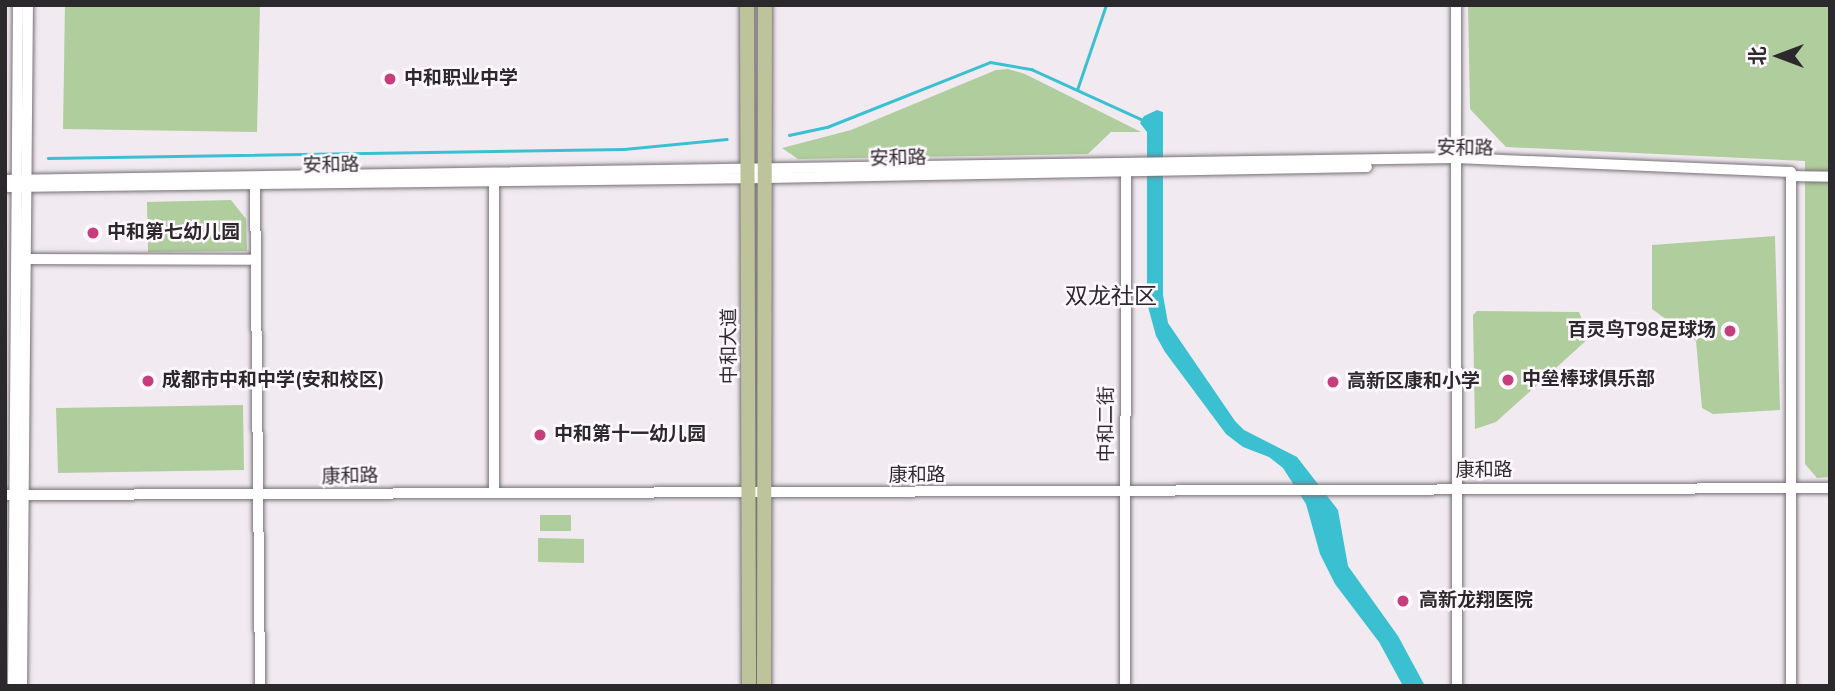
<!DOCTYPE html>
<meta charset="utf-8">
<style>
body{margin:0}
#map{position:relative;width:1835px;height:691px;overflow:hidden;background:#f1ebf1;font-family:"Nunito Sans","Noto Sans SC",sans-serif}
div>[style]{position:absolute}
.green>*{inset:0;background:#b0cd9e}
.water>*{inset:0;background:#3bc0d2}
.stream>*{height:2.5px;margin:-1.25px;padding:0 1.25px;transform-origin:1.25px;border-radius:1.25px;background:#3bc0d2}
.roads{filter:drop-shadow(0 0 2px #777176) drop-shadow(0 0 2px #777176)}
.minor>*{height:10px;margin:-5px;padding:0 5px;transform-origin:5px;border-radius:5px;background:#fff}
.major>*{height:14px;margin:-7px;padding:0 7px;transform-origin:7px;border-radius:7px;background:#bdc49b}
.dots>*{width:19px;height:19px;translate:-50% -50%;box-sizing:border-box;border:4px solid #fff8fe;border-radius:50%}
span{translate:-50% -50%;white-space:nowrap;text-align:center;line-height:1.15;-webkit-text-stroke:5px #fff8fe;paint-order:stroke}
.poi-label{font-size:19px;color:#2b292b;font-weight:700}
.left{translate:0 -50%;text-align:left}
.right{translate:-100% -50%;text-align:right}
.street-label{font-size:19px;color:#2b292b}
.quarter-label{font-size:23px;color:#2b292b}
.frame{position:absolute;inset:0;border:7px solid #2b292b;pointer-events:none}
.north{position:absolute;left:1744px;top:21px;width:70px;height:70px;-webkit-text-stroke:5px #fff8fe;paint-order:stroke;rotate:270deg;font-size:19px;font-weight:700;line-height:28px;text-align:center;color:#2b292b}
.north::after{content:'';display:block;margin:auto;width:24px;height:32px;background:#2b292b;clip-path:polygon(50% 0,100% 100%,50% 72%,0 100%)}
</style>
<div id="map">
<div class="green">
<i style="clip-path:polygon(65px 5px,260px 5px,257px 132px,63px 129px)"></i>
<i style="clip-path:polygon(1468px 5px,1830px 5px,1830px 477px,1817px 478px,1805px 464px,1805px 161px,1506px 147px,1470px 109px)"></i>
<i style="clip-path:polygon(1008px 69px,1025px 74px,1141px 132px,1111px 132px,1088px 154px,798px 159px,782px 148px,851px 130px,996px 70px)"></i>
<i style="clip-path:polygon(231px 200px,246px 219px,247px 251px,148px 252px,147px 202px)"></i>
<i style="clip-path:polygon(1775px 236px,1780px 410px,1713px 414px,1702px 408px,1696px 341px,1652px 309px,1652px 245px)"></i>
<i style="clip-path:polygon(1477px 311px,1579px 312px,1589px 338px,1496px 422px,1475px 429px,1473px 315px)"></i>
<i style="clip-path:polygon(243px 405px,244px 470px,58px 473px,56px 408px)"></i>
<i style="clip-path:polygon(540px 515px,571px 515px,571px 531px,540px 531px)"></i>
<i style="clip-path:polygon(538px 538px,584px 539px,584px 563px,538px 562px)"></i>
</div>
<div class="water">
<i style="clip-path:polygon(1157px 110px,1163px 112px,1163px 295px,1168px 323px,1235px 421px,1244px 430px,1297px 457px,1338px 510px,1348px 566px,1398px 636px,1425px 686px,1403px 686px,1379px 642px,1335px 584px,1320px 554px,1306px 504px,1283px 468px,1269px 457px,1243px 447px,1226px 434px,1165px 352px,1156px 336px,1147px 303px,1147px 132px,1140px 123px,1144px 116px)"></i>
</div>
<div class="stream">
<i style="left:1077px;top:90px;width:90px;rotate:-71.2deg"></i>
<i style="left:789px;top:135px;width:39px;rotate:-12deg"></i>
<i style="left:827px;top:127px;width:175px;rotate:-21.7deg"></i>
<i style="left:990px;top:62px;width:42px;rotate:9.7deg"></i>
<i style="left:1031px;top:69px;width:123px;rotate:24.5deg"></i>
<i style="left:48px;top:158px;width:576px;rotate:-0.9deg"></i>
<i style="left:624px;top:149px;width:103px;rotate:-5.5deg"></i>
</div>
<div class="roads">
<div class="minor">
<i style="left:1456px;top:5px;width:681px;rotate:89.92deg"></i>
<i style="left:1791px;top:176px;width:39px;rotate:1deg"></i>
<i style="left:255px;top:179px;width:507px;rotate:89.43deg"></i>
<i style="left:5px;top:180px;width:1451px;rotate:-0.87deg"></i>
<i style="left:1456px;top:158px;width:335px;rotate:2.4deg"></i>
<i style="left:1791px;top:172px;width:514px;rotate:90deg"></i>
<i style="left:8px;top:187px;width:758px;rotate:-0.68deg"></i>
<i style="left:766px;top:178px;width:601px;rotate:-1.05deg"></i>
<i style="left:24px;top:259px;width:232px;rotate:0.2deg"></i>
<i style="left:494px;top:492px;width:315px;rotate:-90deg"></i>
<i style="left:5px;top:495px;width:1825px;rotate:-0.22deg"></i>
<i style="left:13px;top:686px;width:681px;rotate:-89.58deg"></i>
<i style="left:22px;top:686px;width:681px;rotate:-89.5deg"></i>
<i style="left:1125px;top:686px;width:519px;rotate:-89.89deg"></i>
</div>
<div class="major">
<i style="left:747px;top:5px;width:681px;rotate:89.83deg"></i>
<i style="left:764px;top:686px;width:681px;rotate:-89.92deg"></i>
</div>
</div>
<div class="dots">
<i style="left:390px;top:79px;background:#c63e7c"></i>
<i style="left:93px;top:233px;background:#c63e7c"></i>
<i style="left:1730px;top:331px;background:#c63e7c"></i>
<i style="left:1508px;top:380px;background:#c63e7c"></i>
<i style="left:148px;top:381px;background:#c63e7c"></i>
<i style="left:1333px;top:382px;background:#c63e7c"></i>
<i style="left:540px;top:435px;background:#c63e7c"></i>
<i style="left:1403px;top:601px;background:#c63e7c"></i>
</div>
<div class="poi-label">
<span class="left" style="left:404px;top:79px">中和职业中学</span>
<span class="left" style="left:107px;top:233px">中和第七幼儿园</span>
<span class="right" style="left:1716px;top:331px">百灵鸟T98足球场</span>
<span class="left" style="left:1522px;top:380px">中垒棒球俱乐部</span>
<span class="left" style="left:162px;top:381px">成都市中和中学(安和校区)</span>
<span class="left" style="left:1347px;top:382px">高新区康和小学</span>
<span class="left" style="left:554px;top:435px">中和第十一幼儿园</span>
<span class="left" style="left:1419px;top:601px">高新龙翔医院</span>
</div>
<div class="street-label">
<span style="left:1465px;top:149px;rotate:1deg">安和路</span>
<span style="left:898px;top:159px;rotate:-1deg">安和路</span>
<span style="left:331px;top:166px;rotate:-1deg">安和路</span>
<span style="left:730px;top:346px;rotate:-90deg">中和大道</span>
<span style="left:1107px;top:424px;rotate:-90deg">中和二街</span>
<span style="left:1484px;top:471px">康和路</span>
<span style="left:917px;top:476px">康和路</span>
<span style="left:350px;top:477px;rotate:-1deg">康和路</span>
</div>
<div class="quarter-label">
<span style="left:1111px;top:297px">双龙社区</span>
</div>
<div class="frame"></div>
<div class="north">北</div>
</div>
